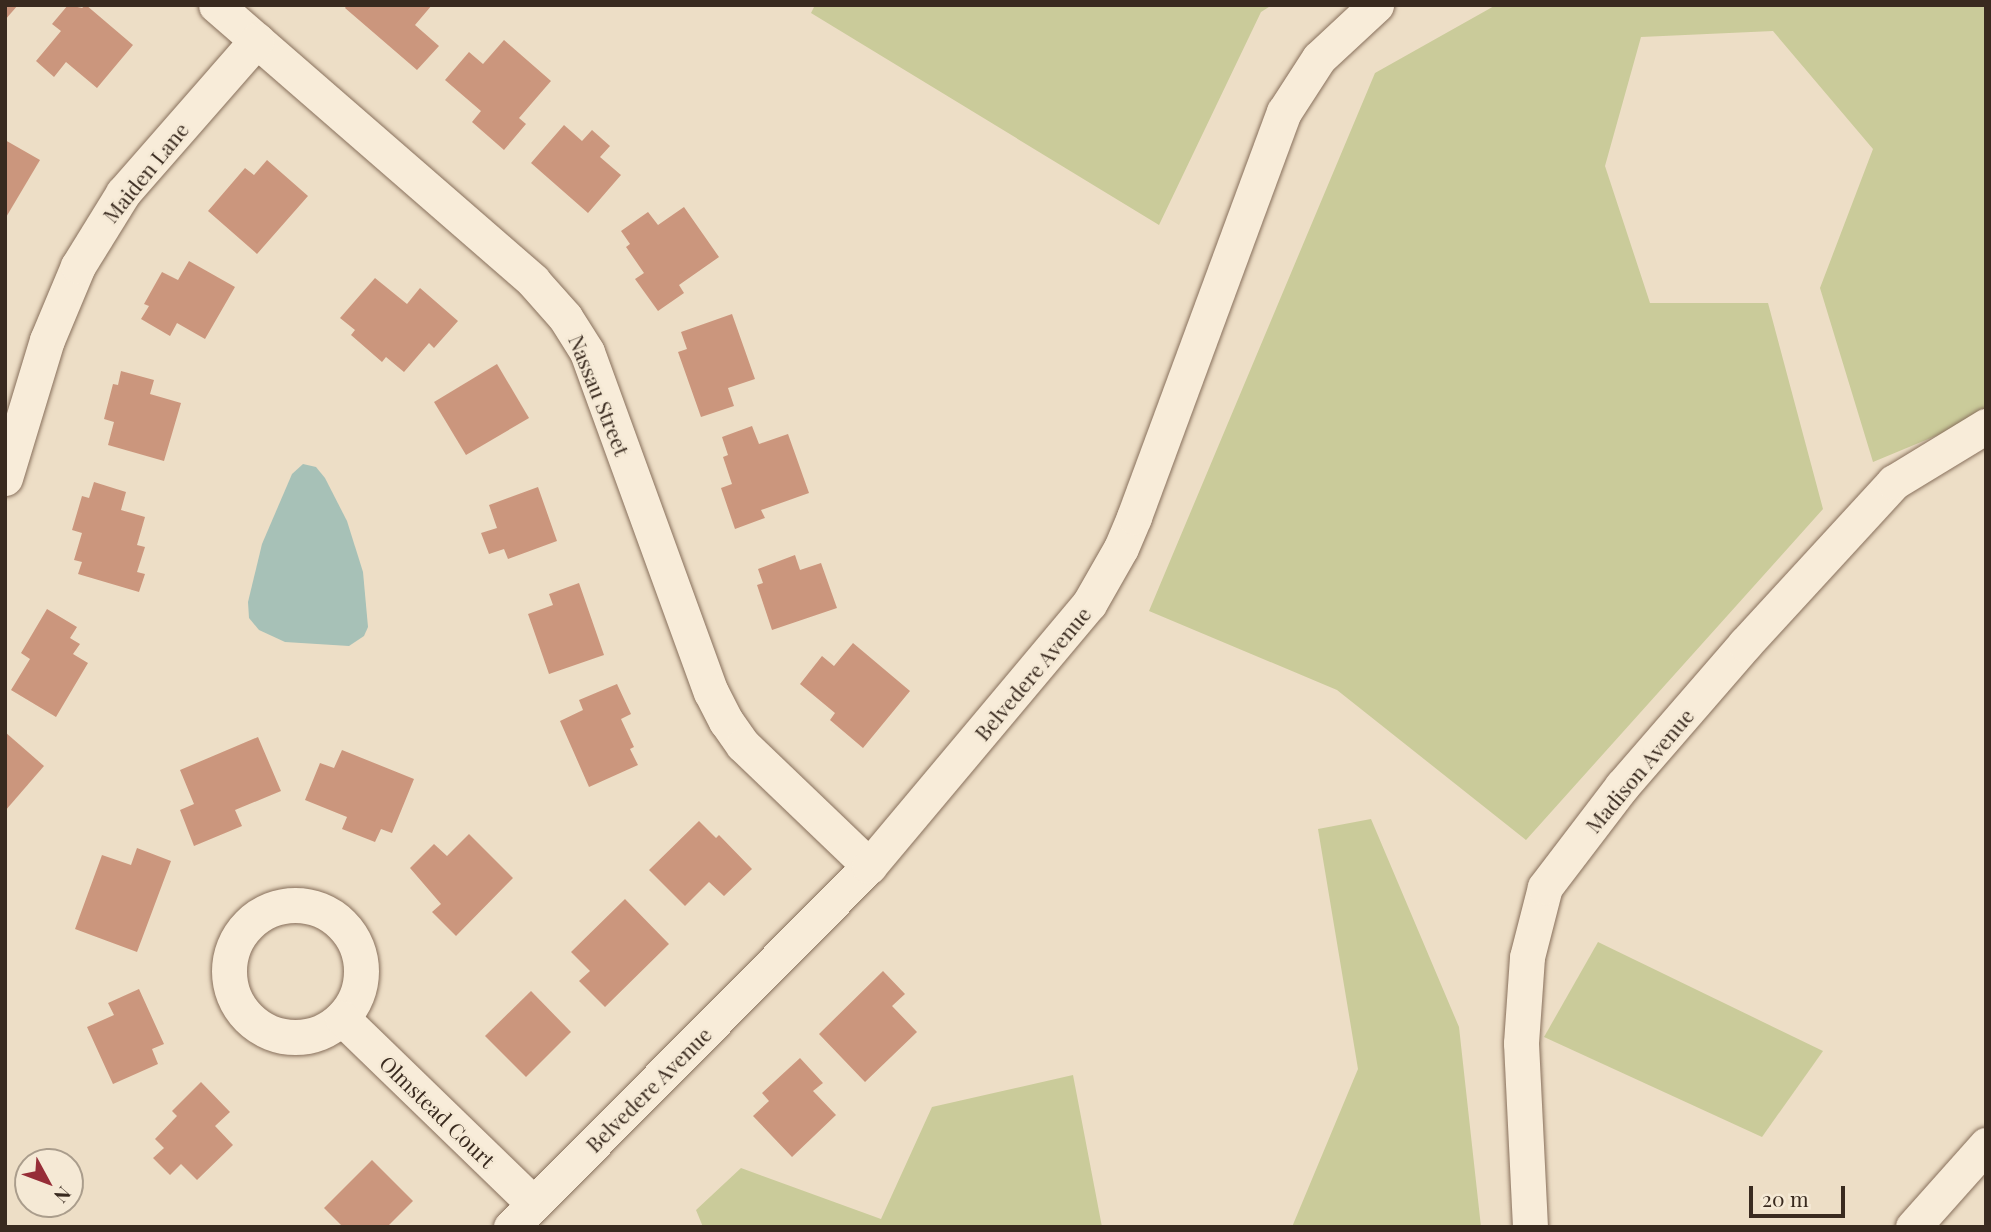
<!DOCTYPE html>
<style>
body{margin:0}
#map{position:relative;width:1991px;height:1232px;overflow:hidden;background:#eddec6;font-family:"Playfair Display",serif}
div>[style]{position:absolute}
.green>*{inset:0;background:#cacb9a}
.water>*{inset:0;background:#a7c1b7}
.building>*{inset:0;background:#cb967d}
.roads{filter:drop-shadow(0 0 2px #88705c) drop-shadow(0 0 2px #88705c)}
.minor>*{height:35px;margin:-17.5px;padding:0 17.5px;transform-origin:17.5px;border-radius:17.5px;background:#f8ecd9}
.minor>.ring{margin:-17.5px;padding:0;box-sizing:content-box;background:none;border:35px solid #f8ecd9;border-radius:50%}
span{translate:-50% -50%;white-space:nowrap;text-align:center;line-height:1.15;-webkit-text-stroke:5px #f5e9d5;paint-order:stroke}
.street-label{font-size:21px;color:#392a1f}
.frame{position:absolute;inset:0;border:7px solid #392a1f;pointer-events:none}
.north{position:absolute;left:14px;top:1148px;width:70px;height:70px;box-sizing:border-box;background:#f5e9d5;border:2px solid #aa9d8c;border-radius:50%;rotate:131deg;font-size:19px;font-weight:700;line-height:28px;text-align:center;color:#392a1f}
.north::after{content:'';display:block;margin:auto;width:24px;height:32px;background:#962d37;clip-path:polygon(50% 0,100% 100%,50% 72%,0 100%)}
.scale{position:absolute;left:1749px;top:1186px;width:96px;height:32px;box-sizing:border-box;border:4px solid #392a1f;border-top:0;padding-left:9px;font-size:21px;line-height:24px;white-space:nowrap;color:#392a1f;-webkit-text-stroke:5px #f5e9d5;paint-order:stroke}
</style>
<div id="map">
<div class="green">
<i style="clip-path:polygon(815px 5px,1272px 5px,1261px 12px,1159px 225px,811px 13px)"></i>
<i style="clip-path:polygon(1496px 5px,1986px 5px,1986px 415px,1873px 462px,1820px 288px,1873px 149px,1773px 31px,1641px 37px,1605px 166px,1650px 303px,1768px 303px,1823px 509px,1526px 840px,1337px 690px,1149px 611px,1375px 73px)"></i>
<i style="clip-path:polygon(1371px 819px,1459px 1027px,1481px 1227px,1292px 1227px,1358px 1069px,1318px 829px)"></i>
<i style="clip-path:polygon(1598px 942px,1823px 1051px,1762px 1137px,1544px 1037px)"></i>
<i style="clip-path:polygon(1073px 1075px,1102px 1227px,703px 1227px,696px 1210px,741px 1168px,881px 1219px,932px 1107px)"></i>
</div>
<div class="water">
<i style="clip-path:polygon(303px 464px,316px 467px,325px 478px,347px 521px,363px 572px,368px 627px,364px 636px,349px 646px,285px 642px,259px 630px,249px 618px,248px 602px,262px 544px,292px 474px)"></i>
</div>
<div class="building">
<i style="clip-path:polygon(5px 5px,18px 5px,5px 20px)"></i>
<i style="clip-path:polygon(68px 5px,82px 8px,86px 5px,133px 45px,97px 88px,66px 62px,54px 77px,36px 61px,61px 31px,52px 24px)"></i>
<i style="clip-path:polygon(347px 5px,432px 5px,415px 25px,439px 46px,417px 70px,345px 8px)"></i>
<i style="clip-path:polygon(504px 40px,551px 81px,519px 118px,526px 124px,504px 150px,472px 122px,481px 111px,445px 80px,469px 52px,483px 64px)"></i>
<i style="clip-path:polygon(564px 125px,582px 141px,592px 130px,610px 146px,600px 157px,621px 175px,588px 213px,531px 163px)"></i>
<i style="clip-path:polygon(5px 140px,40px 160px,5px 219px)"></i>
<i style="clip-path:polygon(267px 160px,308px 196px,257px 254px,208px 211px,245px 168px,254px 175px)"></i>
<i style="clip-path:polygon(684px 207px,719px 257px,679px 285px,684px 293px,658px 311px,635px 279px,644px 273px,626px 247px,630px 244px,621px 231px,648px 212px,658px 225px)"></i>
<i style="clip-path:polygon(189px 261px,235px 287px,205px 339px,177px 323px,170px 336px,141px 319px,149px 306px,144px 304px,162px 272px,178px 280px)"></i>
<i style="clip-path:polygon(375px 278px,407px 304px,420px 288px,458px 321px,434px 348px,429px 343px,404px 372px,386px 357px,382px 362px,351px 335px,355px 330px,340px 318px)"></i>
<i style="clip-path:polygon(732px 314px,755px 379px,728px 388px,734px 406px,701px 417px,678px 352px,687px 349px,681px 332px)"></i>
<i style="clip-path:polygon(497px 364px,529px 418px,466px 455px,434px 402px)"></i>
<i style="clip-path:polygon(121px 371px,154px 380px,150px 394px,181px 403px,164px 461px,108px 445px,114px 422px,104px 419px,113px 384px,118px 385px)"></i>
<i style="clip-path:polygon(752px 426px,759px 444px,788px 434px,809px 493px,761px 510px,765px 518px,735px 529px,721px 488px,732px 484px,723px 457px,728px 455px,722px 437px)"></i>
<i style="clip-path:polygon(94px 482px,126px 492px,121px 510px,145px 517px,137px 545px,145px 547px,137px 572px,145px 574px,139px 592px,78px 574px,82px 562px,74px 560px,82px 533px,72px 530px,82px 496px,89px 498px)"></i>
<i style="clip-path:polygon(538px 487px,557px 541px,508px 559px,504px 549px,489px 554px,481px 533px,497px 528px,489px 505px)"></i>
<i style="clip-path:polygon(795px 555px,800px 570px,821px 563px,837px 608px,772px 630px,757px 585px,763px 583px,758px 569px)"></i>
<i style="clip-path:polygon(579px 583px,604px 655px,549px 674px,528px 614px,553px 605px,549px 594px)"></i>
<i style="clip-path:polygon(47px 609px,77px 627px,70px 638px,80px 644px,73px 654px,88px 663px,56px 717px,11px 690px,30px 659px,21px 653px)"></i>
<i style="clip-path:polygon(853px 643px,910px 691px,863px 748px,830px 720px,835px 713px,800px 684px,822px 656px,834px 666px)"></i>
<i style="clip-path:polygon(617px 684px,631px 714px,621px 719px,634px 747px,630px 749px,638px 765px,589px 787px,560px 721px,583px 710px,579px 700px)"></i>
<i style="clip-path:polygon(5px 732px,44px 766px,5px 811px)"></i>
<i style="clip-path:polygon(258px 737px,281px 791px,235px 810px,242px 826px,194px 846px,180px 810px,194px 804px,180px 770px)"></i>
<i style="clip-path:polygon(342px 750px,414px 779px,392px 833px,381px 829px,375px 842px,342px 829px,347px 817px,305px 800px,320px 763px,334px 768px)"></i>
<i style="clip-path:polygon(699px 821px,716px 838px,719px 835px,752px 869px,724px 896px,709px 882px,685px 906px,649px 870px)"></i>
<i style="clip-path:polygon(469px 834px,513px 878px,456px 936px,432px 912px,441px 904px,410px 868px,434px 844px,447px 856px)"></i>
<i style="clip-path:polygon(137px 848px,171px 861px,137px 952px,75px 929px,102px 855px,131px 865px)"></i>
<i style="clip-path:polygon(625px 899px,669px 944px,605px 1007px,579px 981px,590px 971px,571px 952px)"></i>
<i style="clip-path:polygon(883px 971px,905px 994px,892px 1006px,917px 1032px,865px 1082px,819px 1034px)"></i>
<i style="clip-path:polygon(139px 989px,164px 1044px,152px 1049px,158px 1064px,113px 1084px,87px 1027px,114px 1015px,108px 1003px)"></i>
<i style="clip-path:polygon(531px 991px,571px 1032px,526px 1077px,485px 1036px)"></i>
<i style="clip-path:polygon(800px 1058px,823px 1083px,813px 1091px,836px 1115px,792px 1157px,753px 1116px,769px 1101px,762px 1093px)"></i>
<i style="clip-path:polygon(201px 1082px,230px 1112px,215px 1126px,233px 1145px,197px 1180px,181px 1164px,170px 1175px,153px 1158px,164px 1148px,155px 1139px,177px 1116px,172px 1111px)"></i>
<i style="clip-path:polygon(372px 1160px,413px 1201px,387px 1227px,343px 1227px,324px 1208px)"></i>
</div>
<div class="roads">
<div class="minor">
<i style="left:216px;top:5px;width:420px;rotate:41deg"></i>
<i style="left:533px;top:281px;width:48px;rotate:48.4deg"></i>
<i style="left:565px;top:317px;width:41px;rotate:57.8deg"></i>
<i style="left:587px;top:352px;width:362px;rotate:70deg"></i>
<i style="left:711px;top:692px;width:33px;rotate:63deg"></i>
<i style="left:726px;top:721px;width:29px;rotate:55deg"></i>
<i style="left:743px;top:745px;width:175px;rotate:43.8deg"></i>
<i style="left:5px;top:478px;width:144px;rotate:-73.1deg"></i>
<i style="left:47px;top:340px;width:80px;rotate:-67.3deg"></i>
<i style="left:78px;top:266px;width:86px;rotate:-58.3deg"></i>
<i style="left:123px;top:193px;width:203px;rotate:-48.8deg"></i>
<i class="ring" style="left:229px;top:905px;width:97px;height:97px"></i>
<i style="left:342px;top:1018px;width:267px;rotate:44.1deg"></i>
<i style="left:511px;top:1227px;width:508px;rotate:-45.24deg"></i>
<i style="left:869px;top:866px;width:342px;rotate:-50deg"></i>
<i style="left:1089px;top:604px;width:64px;rotate:-60.3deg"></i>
<i style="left:1121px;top:548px;width:34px;rotate:-67deg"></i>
<i style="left:1134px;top:517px;width:432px;rotate:-69.7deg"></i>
<i style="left:1284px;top:112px;width:64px;rotate:-57.1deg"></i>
<i style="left:1319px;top:58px;width:78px;rotate:-42.9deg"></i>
<i style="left:1530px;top:1227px;width:184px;rotate:-92.8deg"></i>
<i style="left:1521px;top:1043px;width:86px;rotate:-86deg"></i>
<i style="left:1527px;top:957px;width:72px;rotate:-75.6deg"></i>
<i style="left:1545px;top:887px;width:127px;rotate:-52.7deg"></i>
<i style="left:1622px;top:786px;width:188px;rotate:-49.1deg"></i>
<i style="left:1745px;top:644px;width:220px;rotate:-47.4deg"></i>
<i style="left:1894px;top:482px;width:108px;rotate:-31.3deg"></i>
<i style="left:1913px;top:1227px;width:110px;rotate:-48.3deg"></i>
</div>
</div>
<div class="street-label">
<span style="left:145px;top:172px;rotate:-51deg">Maiden Lane</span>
<span style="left:600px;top:395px;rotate:68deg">Nassau Street</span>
<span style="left:1032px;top:673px;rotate:-50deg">Belvedere Avenue</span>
<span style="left:1639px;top:770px;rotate:-50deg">Madison Avenue</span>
<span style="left:648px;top:1089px;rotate:-45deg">Belvedere Avenue</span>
<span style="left:438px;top:1111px;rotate:44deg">Olmstead Court</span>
</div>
<div class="frame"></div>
<div class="north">N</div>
<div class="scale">20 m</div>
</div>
